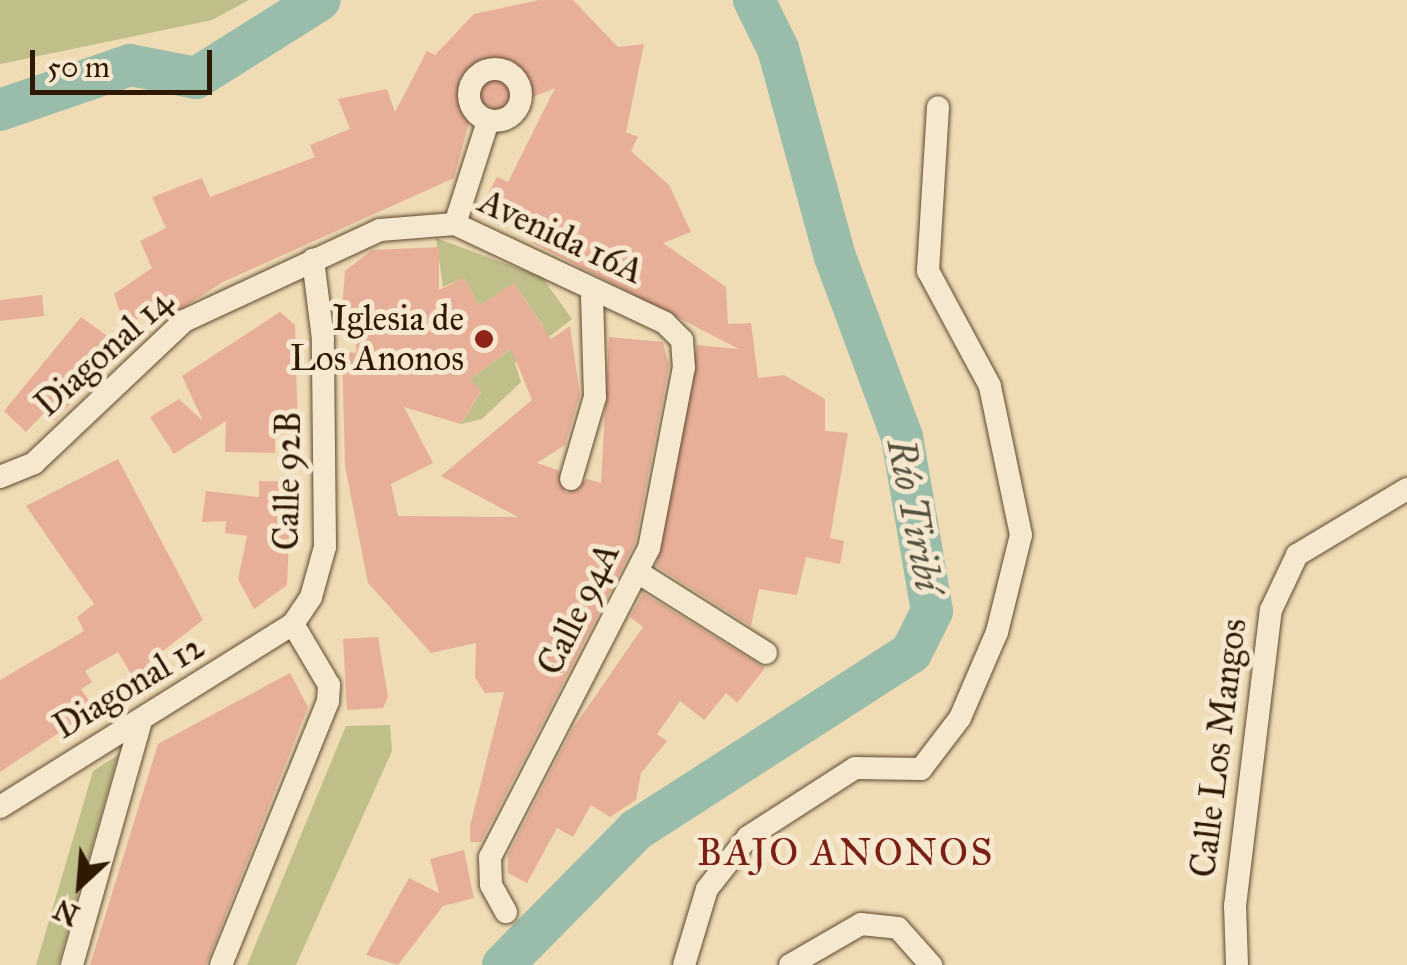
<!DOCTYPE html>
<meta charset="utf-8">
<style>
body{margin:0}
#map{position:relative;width:1407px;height:965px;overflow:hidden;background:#efdcb5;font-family:"IM FELL Great Primer",serif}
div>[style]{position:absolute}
.green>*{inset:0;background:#c0be89}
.river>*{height:42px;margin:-21px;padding:0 21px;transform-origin:21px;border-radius:21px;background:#9abcab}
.building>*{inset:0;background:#e7af97}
.roads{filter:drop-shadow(0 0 2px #5f4930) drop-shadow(0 0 2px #5f4930)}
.minor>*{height:22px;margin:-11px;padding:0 11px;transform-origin:11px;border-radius:11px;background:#f5e8cf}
.minor>.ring{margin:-11px;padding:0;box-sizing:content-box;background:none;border:22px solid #f5e8cf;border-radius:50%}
.dots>*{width:28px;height:28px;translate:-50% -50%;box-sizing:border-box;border:5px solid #f5e8cf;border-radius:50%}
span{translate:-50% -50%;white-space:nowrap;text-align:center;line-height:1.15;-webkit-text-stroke:10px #f5e8cf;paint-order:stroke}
.street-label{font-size:35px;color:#2f1804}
.poi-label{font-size:35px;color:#2f1804}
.right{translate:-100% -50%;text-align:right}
.water-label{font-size:38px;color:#54513e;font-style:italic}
.neighbourhood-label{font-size:38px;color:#7a1f14;letter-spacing:2.5px}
.north{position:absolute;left:30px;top:835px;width:100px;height:100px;-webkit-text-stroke:8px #f5e8cf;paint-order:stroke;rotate:206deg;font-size:28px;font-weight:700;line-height:40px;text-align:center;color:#2f1804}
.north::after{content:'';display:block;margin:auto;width:35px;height:45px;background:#2f1804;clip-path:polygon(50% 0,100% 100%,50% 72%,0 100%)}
.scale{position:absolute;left:30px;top:50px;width:182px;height:45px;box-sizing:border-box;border:5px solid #2f1804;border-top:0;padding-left:12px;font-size:30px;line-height:35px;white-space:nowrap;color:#2f1804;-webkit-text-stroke:8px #f5e8cf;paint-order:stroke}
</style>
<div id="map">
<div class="green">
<i style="clip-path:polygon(0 0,249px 0,212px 20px,0 64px)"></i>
<i style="clip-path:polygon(436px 238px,542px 277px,572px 319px,515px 363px,521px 382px,482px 419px,461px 424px,481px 392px,470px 379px,543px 326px,514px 283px,479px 306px,464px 278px,443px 287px)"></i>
<i style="clip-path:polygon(390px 725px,392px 751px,296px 965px,247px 965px,346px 726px)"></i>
<i style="clip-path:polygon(118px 755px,58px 965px,36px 965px,93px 771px)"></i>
</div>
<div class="river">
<i style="left:0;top:110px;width:138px;rotate:-19.1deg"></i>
<i style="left:130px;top:65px;width:67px;rotate:11.1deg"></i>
<i style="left:196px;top:78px;width:146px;rotate:-32.2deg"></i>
<i style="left:503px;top:965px;width:190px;rotate:-45.4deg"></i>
<i style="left:636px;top:830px;width:327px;rotate:-32.8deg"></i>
<i style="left:911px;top:653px;width:47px;rotate:-63.4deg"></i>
<i style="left:932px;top:611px;width:177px;rotate:-99.8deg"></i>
<i style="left:902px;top:437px;width:192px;rotate:-110.4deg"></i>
<i style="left:835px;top:257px;width:216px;rotate:-105.3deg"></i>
<i style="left:778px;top:49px;width:55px;rotate:-116.1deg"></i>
</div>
<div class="building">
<i style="clip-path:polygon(539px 0,573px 0,618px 47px,644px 44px,626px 132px,638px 137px,631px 151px,669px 185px,691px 232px,663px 243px,726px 287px,728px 324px,751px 323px,758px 378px,784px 375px,825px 399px,825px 431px,848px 433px,830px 538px,844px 541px,840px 564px,806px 557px,797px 595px,759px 589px,751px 626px,656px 566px,697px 345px,739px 349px,531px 242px,570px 233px,502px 221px,506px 214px,483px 203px,497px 177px,508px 182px,555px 88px,499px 111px,475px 100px,454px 178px,223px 282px,154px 326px,149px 315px,124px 324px,114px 294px,152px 268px,140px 241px,166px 228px,152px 197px,202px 178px,210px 197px,315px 157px,310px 145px,350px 129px,338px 99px,387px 89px,395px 112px,427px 51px,435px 55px,474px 14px)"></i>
<i style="clip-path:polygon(evenodd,439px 247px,439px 290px,464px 278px,479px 306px,514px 283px,551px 339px,570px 326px,580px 395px,565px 445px,537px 463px,558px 470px,566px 493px,587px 479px,601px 483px,609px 337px,663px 342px,669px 366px,635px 543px,481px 842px,470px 842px,470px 826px,504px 692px,485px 693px,475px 677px,476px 643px,431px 653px,368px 583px,345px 466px,342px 351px,356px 353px,357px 313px,342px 311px,345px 271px,372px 250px,439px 247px,511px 349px,532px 400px,441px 476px,518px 517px,398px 516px,391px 484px,433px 463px,404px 407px,461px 424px,481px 391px,470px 379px,511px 349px)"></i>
<i style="clip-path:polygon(42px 295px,44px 316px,0 321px,0 300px)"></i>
<i style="clip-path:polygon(280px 312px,295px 325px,298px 435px,275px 434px,275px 453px,225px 452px,226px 421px,174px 454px,150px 417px,179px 399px,203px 421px,182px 376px)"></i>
<i style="clip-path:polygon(81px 317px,124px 348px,54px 421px,45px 412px,26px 432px,4px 411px)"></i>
<i style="clip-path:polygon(118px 459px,203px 620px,160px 653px,172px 672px,141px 691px,118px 652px,85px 671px,92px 682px,81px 689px,95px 709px,0 772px,0 680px,84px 631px,77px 617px,94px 604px,26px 506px)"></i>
<i style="clip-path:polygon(259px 481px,292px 482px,298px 535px,289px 535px,287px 585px,254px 609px,238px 579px,247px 536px,225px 533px,226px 521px,202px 522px,206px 491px,259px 497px)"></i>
<i style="clip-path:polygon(643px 593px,765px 668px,737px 703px,726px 693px,704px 720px,680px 701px,657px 734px,667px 741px,641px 773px,636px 800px,610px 817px,591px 805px,573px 837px,557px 828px,527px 883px,508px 873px,508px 855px,573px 728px,643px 627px,630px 617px)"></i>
<i style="clip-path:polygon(378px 637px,388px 697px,383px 708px,347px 710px,343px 639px)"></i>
<i style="clip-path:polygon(290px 673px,308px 707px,206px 965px,90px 965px,158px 744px)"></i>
<i style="clip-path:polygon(464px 850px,474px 898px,443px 906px,398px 965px,366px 955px,409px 878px,439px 893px,430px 859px)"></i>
</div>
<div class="roads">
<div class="minor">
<i class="ring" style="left:469px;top:69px;width:30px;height:30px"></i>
<i style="left:455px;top:224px;width:108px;rotate:-72.2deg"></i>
<i style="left:0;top:477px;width:37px;rotate:-22deg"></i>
<i style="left:34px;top:463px;width:207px;rotate:-43.4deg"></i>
<i style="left:184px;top:321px;width:216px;rotate:-24.9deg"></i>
<i style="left:380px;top:230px;width:75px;rotate:-4.6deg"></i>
<i style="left:455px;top:224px;width:232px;rotate:25.2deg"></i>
<i style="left:665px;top:323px;width:24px;rotate:45deg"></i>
<i style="left:682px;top:340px;width:27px;rotate:86deg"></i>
<i style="left:684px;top:367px;width:184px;rotate:100.9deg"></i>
<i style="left:649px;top:548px;width:348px;rotate:117.2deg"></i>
<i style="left:490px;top:857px;width:28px;rotate:88deg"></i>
<i style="left:491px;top:885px;width:31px;rotate:61deg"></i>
<i style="left:571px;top:479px;width:85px;rotate:-73.7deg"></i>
<i style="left:595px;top:397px;width:104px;rotate:-91.7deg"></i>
<i style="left:639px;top:573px;width:150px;rotate:32.2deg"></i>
<i style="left:0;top:807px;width:345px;rotate:-32deg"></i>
<i style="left:293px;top:624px;width:32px;rotate:-56deg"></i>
<i style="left:311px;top:597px;width:52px;rotate:-74.4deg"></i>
<i style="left:325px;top:547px;width:208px;rotate:-90.6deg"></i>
<i style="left:323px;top:339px;width:80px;rotate:-97.2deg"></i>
<i style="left:72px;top:965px;width:254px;rotate:-74.2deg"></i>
<i style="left:221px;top:965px;width:285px;rotate:-67.9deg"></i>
<i style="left:328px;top:701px;width:16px;rotate:-86deg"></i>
<i style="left:329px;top:685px;width:71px;rotate:-120.5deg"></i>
<i style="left:684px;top:965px;width:79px;rotate:-73.2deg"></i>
<i style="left:707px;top:889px;width:66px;rotate:-51.7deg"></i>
<i style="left:748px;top:837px;width:127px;rotate:-32.8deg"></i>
<i style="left:855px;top:768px;width:66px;rotate:0.9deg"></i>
<i style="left:921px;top:769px;width:64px;rotate:-52.6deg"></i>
<i style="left:960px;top:718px;width:94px;rotate:-66.7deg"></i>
<i style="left:997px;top:632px;width:100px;rotate:-76.1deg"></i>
<i style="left:1021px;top:535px;width:152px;rotate:-101.8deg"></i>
<i style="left:990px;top:386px;width:131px;rotate:-118.3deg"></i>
<i style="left:928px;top:271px;width:164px;rotate:-86.5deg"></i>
<i style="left:790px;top:965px;width:82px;rotate:-30deg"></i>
<i style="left:861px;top:924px;width:37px;rotate:6deg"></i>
<i style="left:898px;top:928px;width:50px;rotate:48.3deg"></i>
<i style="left:1237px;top:965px;width:59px;rotate:-91.9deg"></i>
<i style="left:1235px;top:906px;width:298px;rotate:-83.1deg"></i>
<i style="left:1271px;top:610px;width:61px;rotate:-64.7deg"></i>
<i style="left:1297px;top:555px;width:128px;rotate:-31deg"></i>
</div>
</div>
<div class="dots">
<i style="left:484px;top:339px;background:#8f2418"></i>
</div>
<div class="street-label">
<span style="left:561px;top:237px;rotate:25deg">Avenida 16A</span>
<span style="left:104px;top:353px;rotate:-42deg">Diagonal 14</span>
<span style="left:288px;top:481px;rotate:-89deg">Calle 92B</span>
<span style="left:579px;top:609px;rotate:-64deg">Calle 94A</span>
<span style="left:129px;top:687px;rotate:-31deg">Diagonal 12</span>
<span style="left:1219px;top:748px;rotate:-83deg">Calle Los Mangos</span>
</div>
<div class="poi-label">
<span class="right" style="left:464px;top:339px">Iglesia de<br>Los Anonos</span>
</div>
<div class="water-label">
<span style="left:914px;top:515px;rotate:79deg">Río Tiribí</span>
</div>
<div class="neighbourhood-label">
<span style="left:846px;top:853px">BAJO ANONOS</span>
</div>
<div class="north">N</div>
<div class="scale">50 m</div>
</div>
